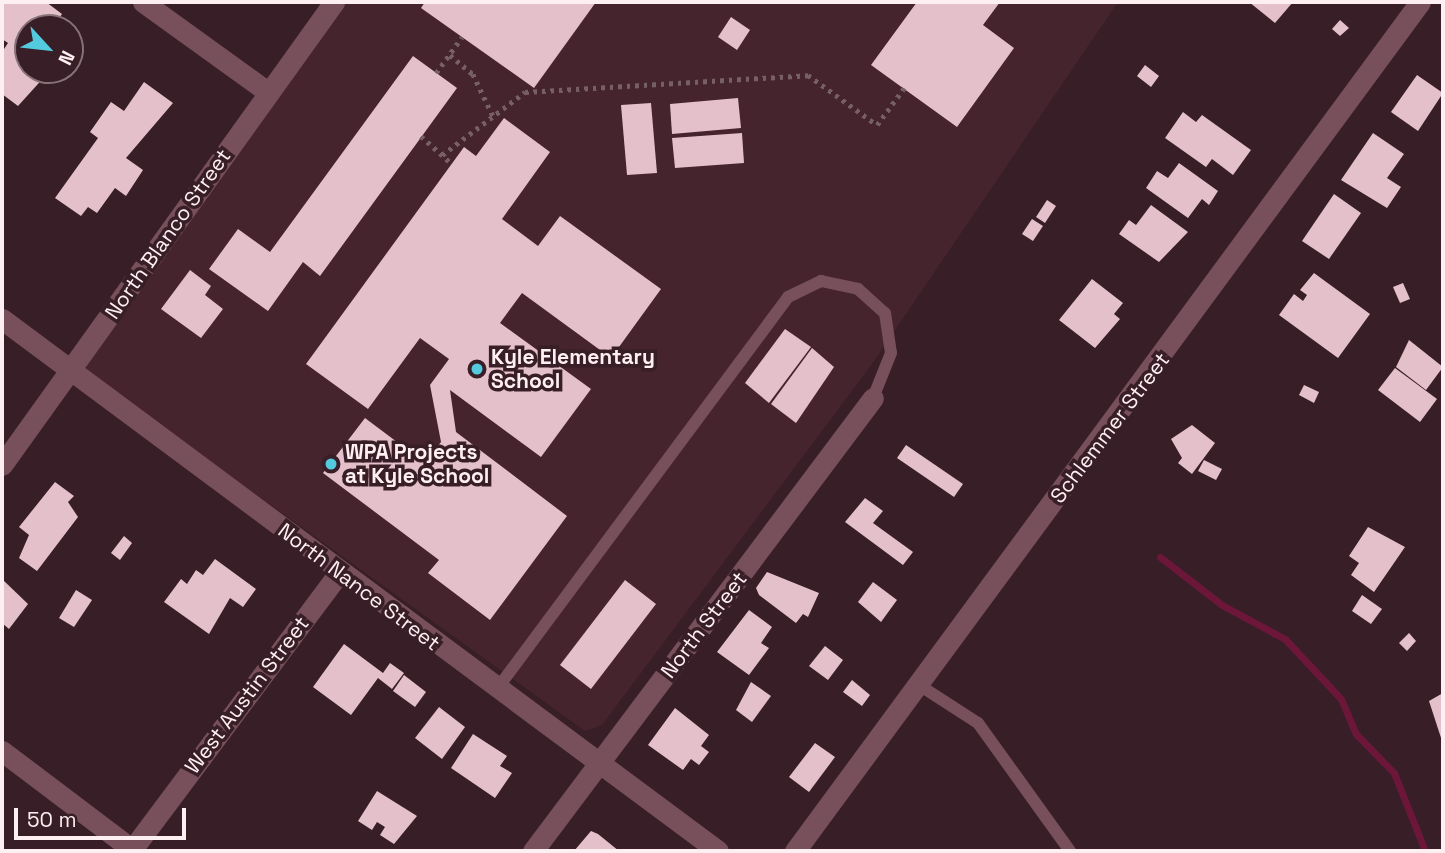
<!DOCTYPE html>
<style>
body{margin:0}
#map{position:relative;width:1445px;height:853px;overflow:hidden;background:#381e26;font-family:"Space Grotesk",sans-serif}
div>[style]{position:absolute}
.built>*{inset:0;background:#45242e}
.stream>*{height:7px;margin:-3.5px;padding:0 3.5px;transform-origin:3.5px;border-radius:3.5px;background:#6c173a}
.building>*{inset:0;background:#e4c1ca}
.path>*{height:4.5px;margin-top:-2.25px;transform-origin:0;background:repeating-linear-gradient(90deg,#766066 0 3.5px,transparent 0 8.5px)}
.service>*{height:12px;margin:-6px;padding:0 6px;transform-origin:6px;border-radius:6px;background:#77505b}
.minor>*{height:21px;margin:-10.5px;padding:0 10.5px;transform-origin:10.5px;border-radius:10.5px;background:#77505b}
.tertiary>*{height:21px;margin:-10.5px;padding:0 10.5px;transform-origin:10.5px;border-radius:10.5px;background:#77505b}
.dots>*{width:19px;height:19px;translate:-50% -50%;box-sizing:border-box;border:4px solid #381e26;border-radius:50%}
span{translate:-50% -50%;white-space:nowrap;text-align:center;line-height:1.15;-webkit-text-stroke:7px #381e26;paint-order:stroke}
.street-label{font-size:21px;color:#feeff2}
.poi-label{font-size:21px;color:#feeff2;font-weight:700}
.left{translate:0 -50%;text-align:left}
.frame{position:absolute;inset:0;border:4px solid #feeff2;pointer-events:none}
.north{position:absolute;left:14px;top:14px;width:70px;height:70px;box-sizing:border-box;background:#381e26;border:2px solid #877278;border-radius:50%;rotate:117deg;font-size:19px;font-weight:700;line-height:28px;text-align:center;color:#feeff2}
.north::after{content:'';display:block;margin:auto;width:24px;height:32px;background:#54cade;clip-path:polygon(50% 0,100% 100%,50% 72%,0 100%)}
.scale{position:absolute;left:14px;top:808px;width:172px;height:32px;box-sizing:border-box;border:4px solid #feeff2;border-top:0;padding-left:9px;font-size:21px;line-height:24px;white-space:nowrap;color:#feeff2;-webkit-text-stroke:5px #381e26;paint-order:stroke}
</style>
<div id="map">
<div class="built">
<i style="clip-path:polygon(343px 2px,1118px 2px,872px 364px,602px 725px,585px 731px,90px 375px,85px 364px)"></i>
</div>
<div class="stream">
<i style="left:1160px;top:557px;width:78px;rotate:37.7deg"></i>
<i style="left:1222px;top:605px;width:72px;rotate:28.4deg"></i>
<i style="left:1285px;top:639px;width:82px;rotate:47deg"></i>
<i style="left:1341px;top:699px;width:38px;rotate:67deg"></i>
<i style="left:1356px;top:734px;width:54px;rotate:45.7deg"></i>
<i style="left:1394px;top:773px;width:84px;rotate:68.3deg"></i>
</div>
<div class="building">
<i style="clip-path:polygon(2px 2px,46px 2px,62px 14px,52px 28px,28px 28px,28px 70px,47px 74px,18px 106px,2px 94px,2px 52px,8px 43px,2px 39px)"></i>
<i style="clip-path:polygon(425px 2px,596px 2px,534px 88px,421px 8px)"></i>
<i style="clip-path:polygon(917px 2px,1000px 2px,983px 25px,1014px 48px,957px 127px,871px 65px)"></i>
<i style="clip-path:polygon(1249px 2px,1293px 2px,1275px 23px)"></i>
<i style="clip-path:polygon(731px 17px,750px 30px,737px 50px,718px 37px)"></i>
<i style="clip-path:polygon(1340px 20px,1349px 28px,1340px 36px,1332px 29px)"></i>
<i style="clip-path:polygon(413px 56px,457px 88px,320px 276px,303px 262px,268px 311px,209px 269px,238px 229px,270px 252px)"></i>
<i style="clip-path:polygon(1145px 65px,1159px 76px,1151px 87px,1137px 76px)"></i>
<i style="clip-path:polygon(1417px 75px,1443px 93px,1418px 131px,1391px 112px)"></i>
<i style="clip-path:polygon(144px 82px,173px 103px,126px 158px,143px 170px,126px 196px,115px 188px,97px 213px,88px 207px,81px 216px,55px 198px,98px 138px,90px 132px,111px 102px,124px 111px)"></i>
<i style="clip-path:polygon(738px 98px,741px 128px,672px 134px,670px 104px)"></i>
<i style="clip-path:polygon(651px 103px,657px 173px,627px 175px,621px 105px)"></i>
<i style="clip-path:polygon(1183px 112px,1196px 122px,1202px 115px,1251px 150px,1233px 175px,1212px 159px,1206px 167px,1165px 138px)"></i>
<i style="clip-path:polygon(504px 118px,550px 152px,502px 219px,538px 246px,560px 216px,661px 289px,611px 358px,522px 293px,500px 323px,591px 389px,541px 457px,450px 390px,456px 432px,567px 516px,490px 620px,428px 573px,439px 560px,323px 473px,365px 418px,425px 463px,441px 442px,430px 385px,449px 359px,420px 338px,368px 409px,306px 364px,464px 147px,476px 156px)"></i>
<i style="clip-path:polygon(742px 133px,744px 163px,675px 168px,672px 138px)"></i>
<i style="clip-path:polygon(1373px 133px,1404px 154px,1387px 178px,1401px 187px,1387px 208px,1341px 180px)"></i>
<i style="clip-path:polygon(1179px 163px,1218px 191px,1209px 205px,1202px 199px,1188px 218px,1146px 188px,1157px 171px,1168px 178px)"></i>
<i style="clip-path:polygon(1334px 194px,1361px 213px,1329px 259px,1302px 241px)"></i>
<i style="clip-path:polygon(1047px 200px,1056px 206px,1045px 223px,1036px 217px)"></i>
<i style="clip-path:polygon(1151px 205px,1188px 232px,1159px 262px,1119px 234px,1129px 220px,1136px 225px)"></i>
<i style="clip-path:polygon(1032px 219px,1043px 226px,1033px 241px,1022px 234px)"></i>
<i style="clip-path:polygon(190px 270px,211px 286px,205px 295px,223px 309px,201px 338px,161px 309px)"></i>
<i style="clip-path:polygon(1314px 273px,1370px 314px,1338px 358px,1279px 315px,1294px 294px,1303px 301px,1307px 295px,1300px 290px)"></i>
<i style="clip-path:polygon(1092px 279px,1123px 303px,1114px 314px,1120px 319px,1095px 348px,1059px 320px)"></i>
<i style="clip-path:polygon(1403px 283px,1410px 299px,1400px 303px,1393px 287px)"></i>
<i style="clip-path:polygon(785px 329px,811px 347px,769px 403px,745px 383px)"></i>
<i style="clip-path:polygon(1409px 340px,1443px 367px,1426px 390px,1396px 367px)"></i>
<i style="clip-path:polygon(812px 348px,834px 367px,796px 423px,771px 404px)"></i>
<i style="clip-path:polygon(1395px 368px,1437px 399px,1420px 422px,1378px 390px)"></i>
<i style="clip-path:polygon(1304px 385px,1319px 392px,1314px 403px,1299px 395px)"></i>
<i style="clip-path:polygon(1192px 425px,1215px 443px,1192px 474px,1178px 463px,1182px 458px,1171px 439px)"></i>
<i style="clip-path:polygon(906px 445px,963px 484px,954px 497px,897px 458px)"></i>
<i style="clip-path:polygon(1204px 460px,1222px 469px,1216px 480px,1198px 471px)"></i>
<i style="clip-path:polygon(55px 482px,74px 496px,68px 502px,78px 517px,37px 571px,19px 558px,29px 535px,19px 527px)"></i>
<i style="clip-path:polygon(865px 498px,883px 511px,873px 523px,913px 552px,903px 565px,845px 522px)"></i>
<i style="clip-path:polygon(1368px 527px,1405px 547px,1374px 592px,1351px 575px,1359px 563px,1349px 556px)"></i>
<i style="clip-path:polygon(124px 536px,132px 543px,120px 560px,111px 553px)"></i>
<i style="clip-path:polygon(215px 559px,256px 589px,243px 607px,230px 598px,209px 634px,164px 602px,181px 579px,187px 584px,196px 570px,203px 575px)"></i>
<i style="clip-path:polygon(767px 572px,819px 593px,808px 617px,803px 614px,796px 623px,759px 595px,756px 588px)"></i>
<i style="clip-path:polygon(2px 579px,28px 604px,9px 629px,2px 623px)"></i>
<i style="clip-path:polygon(625px 580px,656px 604px,591px 689px,560px 665px)"></i>
<i style="clip-path:polygon(873px 582px,897px 600px,881px 622px,858px 602px)"></i>
<i style="clip-path:polygon(76px 590px,92px 600px,74px 627px,59px 618px)"></i>
<i style="clip-path:polygon(1362px 595px,1382px 609px,1371px 624px,1352px 611px)"></i>
<i style="clip-path:polygon(749px 610px,772px 627px,761px 643px,769px 648px,749px 675px,717px 652px)"></i>
<i style="clip-path:polygon(1409px 633px,1416px 641px,1407px 651px,1399px 643px)"></i>
<i style="clip-path:polygon(344px 644px,383px 673px,390px 663px,404px 673px,392px 689px,378px 678px,351px 715px,313px 687px)"></i>
<i style="clip-path:polygon(825px 646px,843px 660px,828px 680px,809px 666px)"></i>
<i style="clip-path:polygon(404px 675px,426px 692px,415px 707px,393px 691px)"></i>
<i style="clip-path:polygon(852px 680px,870px 695px,862px 706px,843px 692px)"></i>
<i style="clip-path:polygon(751px 682px,771px 696px,752px 722px,736px 710px)"></i>
<i style="clip-path:polygon(1443px 693px,1443px 744px,1429px 701px)"></i>
<i style="clip-path:polygon(439px 707px,465px 727px,442px 759px,415px 738px)"></i>
<i style="clip-path:polygon(675px 708px,709px 735px,701px 746px,709px 752px,699px 765px,691px 759px,683px 770px,648px 745px)"></i>
<i style="clip-path:polygon(473px 734px,507px 756px,500px 766px,512px 773px,495px 798px,451px 768px)"></i>
<i style="clip-path:polygon(815px 743px,835px 757px,809px 792px,789px 777px)"></i>
<i style="clip-path:polygon(377px 791px,417px 816px,394px 844px,380px 835px,385px 827px,377px 822px,372px 830px,358px 821px)"></i>
<i style="clip-path:polygon(591px 831px,598px 834px,619px 851px,574px 851px)"></i>
</div>
<div class="path">
<i style="left:450px;top:55px;width:30px;rotate:40deg"></i>
<i style="left:473px;top:74px;width:47px;rotate:64.5deg"></i>
<i style="left:436px;top:73px;width:44px;rotate:-54.2deg"></i>
<i style="left:421px;top:136px;width:42px;rotate:42.1deg"></i>
<i style="left:442px;top:155px;width:104px;rotate:-37.2deg"></i>
<i style="left:525px;top:92px;width:284px;rotate:-3.4deg"></i>
<i style="left:808px;top:75px;width:85px;rotate:35.9deg"></i>
<i style="left:877px;top:125px;width:46px;rotate:-53.9deg"></i>
</div>
<div class="service">
<i style="left:919px;top:685px;width:70px;rotate:32.8deg"></i>
<i style="left:978px;top:723px;width:158px;rotate:54.3deg"></i>
<i style="left:497px;top:689px;width:488px;rotate:-53.4deg"></i>
<i style="left:788px;top:297px;width:37px;rotate:-26deg"></i>
<i style="left:821px;top:281px;width:38px;rotate:12deg"></i>
<i style="left:858px;top:289px;width:36px;rotate:42deg"></i>
<i style="left:885px;top:313px;width:40px;rotate:81.5deg"></i>
<i style="left:891px;top:353px;width:48px;rotate:111.8deg"></i>
</div>
<div class="minor">
<i style="left:2px;top:465px;width:570px;rotate:-54.36deg"></i>
<i style="left:131px;top:851px;width:347px;rotate:-53.2deg"></i>
<i style="left:533px;top:851px;width:566px;rotate:-53.11deg"></i>
<i style="left:795px;top:851px;width:1054px;rotate:-53.64deg"></i>
</div>
<div class="tertiary">
<i style="left:143px;top:2px;width:155px;rotate:35.8deg"></i>
<i style="left:2px;top:319px;width:892px;rotate:36.61deg"></i>
<i style="left:2px;top:751px;width:166px;rotate:37.1deg"></i>
</div>
<div class="dots">
<i style="left:477px;top:369px;background:#54cade"></i>
<i style="left:331px;top:464px;background:#54cade"></i>
</div>
<div class="street-label">
<span style="left:168px;top:234px;rotate:-55deg">North Blanco Street</span>
<span style="left:1110px;top:428px;rotate:-53deg">Schlemmer Street</span>
<span style="left:359px;top:587px;rotate:37deg">North Nance Street</span>
<span style="left:704px;top:625px;rotate:-53deg">North Street</span>
<span style="left:247px;top:695px;rotate:-53deg">West Austin Street</span>
</div>
<div class="poi-label">
<span class="left" style="left:491px;top:369px">Kyle Elementary<br>School</span>
<span class="left" style="left:345px;top:464px">WPA Projects<br>at Kyle School</span>
</div>
<div class="frame"></div>
<div class="north">N</div>
<div class="scale">50 m</div>
</div>
